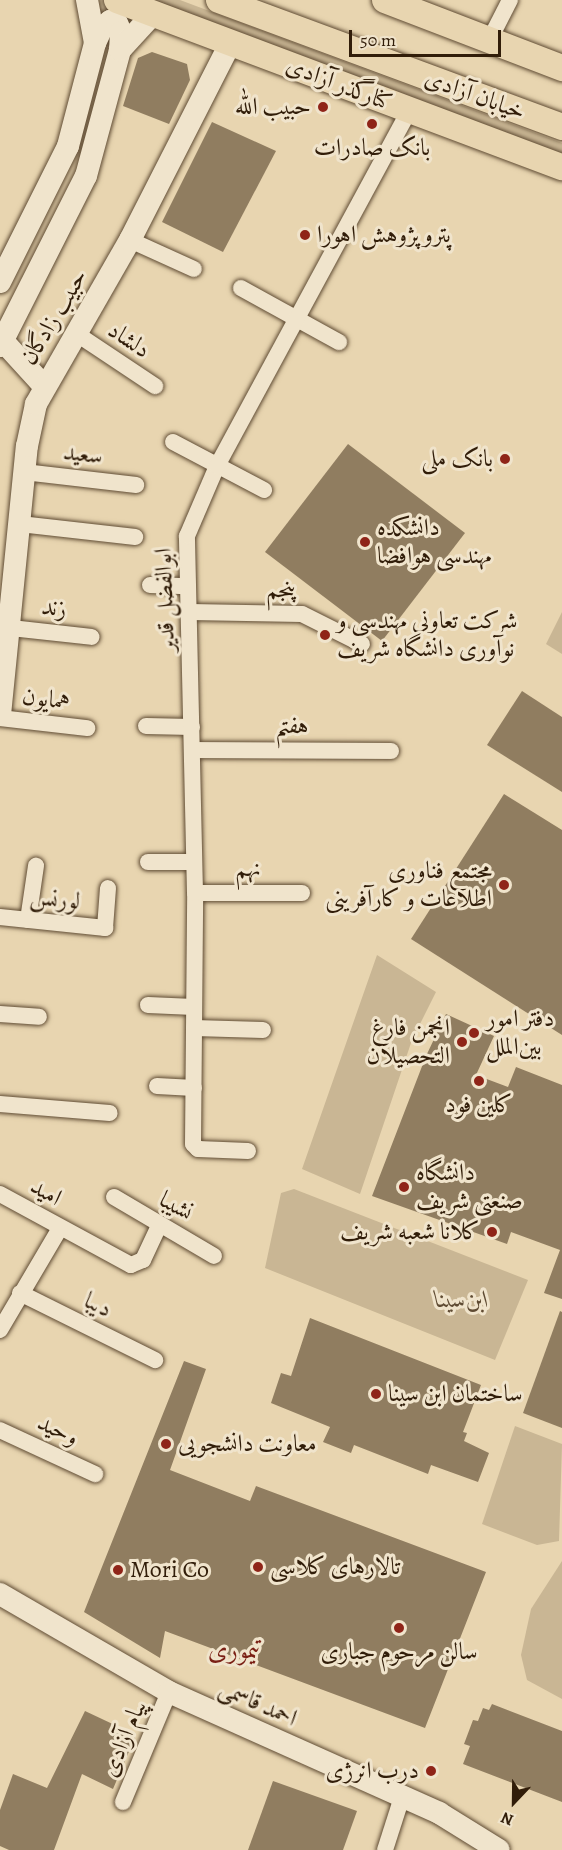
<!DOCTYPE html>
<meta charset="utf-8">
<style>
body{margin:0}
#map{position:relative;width:562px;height:1850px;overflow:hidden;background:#e8d5b0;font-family:Alegreya,Amiri,serif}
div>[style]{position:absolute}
.green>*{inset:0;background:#c9b694}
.building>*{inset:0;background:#907d60}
.roads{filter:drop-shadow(0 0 2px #5f4b33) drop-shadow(0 0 2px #5f4b33)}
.street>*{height:16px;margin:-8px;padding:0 8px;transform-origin:8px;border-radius:8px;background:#f0e4cc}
.secondary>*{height:22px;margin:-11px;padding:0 11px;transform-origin:11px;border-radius:11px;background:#f0e4cc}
.primary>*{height:26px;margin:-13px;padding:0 13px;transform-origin:13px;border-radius:13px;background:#e8d5b0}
.dots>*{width:16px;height:16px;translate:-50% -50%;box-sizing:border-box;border:3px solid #f0e4cc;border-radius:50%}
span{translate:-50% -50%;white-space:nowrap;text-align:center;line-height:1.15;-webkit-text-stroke:6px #f0e4cc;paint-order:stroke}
.street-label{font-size:24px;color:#311d09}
.poi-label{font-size:24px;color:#311d09}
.right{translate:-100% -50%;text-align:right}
.left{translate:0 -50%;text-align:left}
.park-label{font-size:24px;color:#5f4b33;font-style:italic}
.neighbourhood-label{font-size:26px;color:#7a1f14}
.north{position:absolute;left:484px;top:1772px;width:60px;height:60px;-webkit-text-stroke:4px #f0e4cc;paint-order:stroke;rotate:202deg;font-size:16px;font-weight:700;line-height:24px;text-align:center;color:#311d09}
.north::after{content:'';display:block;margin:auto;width:21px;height:27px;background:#311d09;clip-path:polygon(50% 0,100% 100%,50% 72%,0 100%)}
.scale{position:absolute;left:349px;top:30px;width:152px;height:27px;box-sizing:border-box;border:3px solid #311d09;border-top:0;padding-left:8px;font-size:18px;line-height:21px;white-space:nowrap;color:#311d09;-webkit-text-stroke:4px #f0e4cc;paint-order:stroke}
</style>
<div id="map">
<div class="green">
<i style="clip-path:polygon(150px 0,180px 0,562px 143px,562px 154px)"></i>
<i style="clip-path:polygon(562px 612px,562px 654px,546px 644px)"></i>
<i style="clip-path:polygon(377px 955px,436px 992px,412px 1040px,360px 1194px,302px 1169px)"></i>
<i style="clip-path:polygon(294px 1189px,528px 1280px,495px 1360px,265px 1268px,281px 1193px)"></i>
<i style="clip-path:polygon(515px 1426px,562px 1444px,559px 1541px,537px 1545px,482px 1524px)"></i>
<i style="clip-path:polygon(562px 1561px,562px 1699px,527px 1680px,521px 1655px,531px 1609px)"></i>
</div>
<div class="building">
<i style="clip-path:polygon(152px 52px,187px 64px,190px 80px,169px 124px,123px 106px,138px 58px)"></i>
<i style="clip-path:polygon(212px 122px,276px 151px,223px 252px,162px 222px)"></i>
<i style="clip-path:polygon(348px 444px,465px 533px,382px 641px,265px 552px)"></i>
<i style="clip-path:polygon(522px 691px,562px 717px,562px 792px,487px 745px)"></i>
<i style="clip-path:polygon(504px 794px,562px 830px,562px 1035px,411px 939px)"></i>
<i style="clip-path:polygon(446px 1014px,494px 1036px,476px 1075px,508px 1087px,516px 1067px,562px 1085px,562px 1299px,544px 1293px,560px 1250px,511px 1232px,507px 1244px,372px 1196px,426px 1056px)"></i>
<i style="clip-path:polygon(560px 1311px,562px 1312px,562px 1428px,523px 1413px)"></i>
<i style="clip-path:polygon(310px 1318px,481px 1385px,463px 1432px,467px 1433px,464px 1441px,489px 1453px,478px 1482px,431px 1465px,428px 1474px,354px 1445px,351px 1453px,323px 1442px,330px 1427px,271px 1403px,281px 1373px,291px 1376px)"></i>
<i style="clip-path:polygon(184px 1361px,206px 1369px,170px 1470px,250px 1501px,256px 1486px,486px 1572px,425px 1728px,165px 1631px,160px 1658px,84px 1612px)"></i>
<i style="clip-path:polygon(492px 1704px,562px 1731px,562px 1802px,463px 1764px,470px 1746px,464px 1744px,473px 1720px,478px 1721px,483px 1708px,489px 1710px)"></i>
<i style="clip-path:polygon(85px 1711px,136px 1735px,113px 1789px,82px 1774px,54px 1850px,9px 1850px,0 1846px,0 1810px,13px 1774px,47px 1788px)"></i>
<i style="clip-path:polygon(273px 1781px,357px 1811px,343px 1850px,248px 1850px)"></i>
</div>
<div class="roads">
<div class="street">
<i style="left:489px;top:41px;width:46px;rotate:-62.9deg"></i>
<i style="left:130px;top:240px;width:70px;rotate:24.4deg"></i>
<i style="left:241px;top:288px;width:112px;rotate:28.9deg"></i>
<i style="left:77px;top:334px;width:94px;rotate:33.7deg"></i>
<i style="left:173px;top:442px;width:103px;rotate:27.8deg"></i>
<i style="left:24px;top:472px;width:113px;rotate:6.6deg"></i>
<i style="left:20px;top:524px;width:116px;rotate:6.4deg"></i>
<i style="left:150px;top:585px;width:38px;rotate:2deg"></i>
<i style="left:190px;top:612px;width:112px;rotate:1deg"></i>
<i style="left:302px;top:614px;width:67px;rotate:26.6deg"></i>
<i style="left:11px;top:628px;width:81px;rotate:6.3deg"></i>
<i style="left:0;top:718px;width:88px;rotate:6.6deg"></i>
<i style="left:146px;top:726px;width:46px;rotate:1.2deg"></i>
<i style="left:192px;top:750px;width:199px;rotate:0.3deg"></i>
<i style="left:148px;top:862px;width:46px"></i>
<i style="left:195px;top:893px;width:107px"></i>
<i style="left:0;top:917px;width:106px;rotate:6deg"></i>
<i style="left:105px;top:928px;width:40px;rotate:-85.7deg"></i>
<i style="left:28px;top:920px;width:55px;rotate:-81.6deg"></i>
<i style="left:148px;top:1005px;width:46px;rotate:2.5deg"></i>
<i style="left:0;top:1014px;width:39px;rotate:4deg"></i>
<i style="left:194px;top:1028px;width:69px;rotate:1.7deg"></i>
<i style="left:157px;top:1086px;width:37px;rotate:3deg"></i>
<i style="left:0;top:1104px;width:110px;rotate:4.7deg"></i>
<i style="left:248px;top:1151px;width:50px;rotate:-177.7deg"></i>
<i style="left:198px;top:1149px;width:7px;rotate:-135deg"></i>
<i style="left:193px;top:1144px;width:251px;rotate:-89.5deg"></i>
<i style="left:195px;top:893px;width:357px;rotate:-91.3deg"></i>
<i style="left:187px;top:536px;width:76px;rotate:-66.8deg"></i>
<i style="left:217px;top:466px;width:404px;rotate:-61.6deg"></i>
<i style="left:0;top:1194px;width:149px;rotate:28.5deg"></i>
<i style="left:131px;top:1265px;width:13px;rotate:-23deg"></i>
<i style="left:143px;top:1260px;width:38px;rotate:-65deg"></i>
<i style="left:114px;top:1197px;width:116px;rotate:30.5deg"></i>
<i style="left:20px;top:1293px;width:151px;rotate:26.4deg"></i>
<i style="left:0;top:1330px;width:118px;rotate:-59.5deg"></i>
<i style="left:0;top:1430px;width:105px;rotate:24.9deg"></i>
<i style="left:123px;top:1802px;width:119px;rotate:-67.3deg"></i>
<i style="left:385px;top:1850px;width:56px;rotate:-72.2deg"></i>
</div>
<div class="secondary">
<i style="left:95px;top:43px;width:17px;rotate:-65deg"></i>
<i style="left:102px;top:28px;width:11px;rotate:-41deg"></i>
<i style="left:110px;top:21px;width:7px;rotate:16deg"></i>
<i style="left:117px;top:23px;width:10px;rotate:66deg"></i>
<i style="left:121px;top:32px;width:18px;rotate:93deg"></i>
<i style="left:0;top:282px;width:152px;rotate:-63.4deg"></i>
<i style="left:68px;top:146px;width:106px;rotate:-75.3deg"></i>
<i style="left:95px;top:43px;width:44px;rotate:-100.5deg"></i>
<i style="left:3px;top:341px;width:61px;rotate:47.7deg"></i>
<i style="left:0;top:346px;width:191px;rotate:-63.2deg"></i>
<i style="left:86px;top:176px;width:131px;rotate:-74.9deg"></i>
<i style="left:120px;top:50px;width:49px;rotate:-47.5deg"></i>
<i style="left:0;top:715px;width:270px;rotate:-84.3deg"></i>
<i style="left:27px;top:446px;width:43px;rotate:-77.9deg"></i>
<i style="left:36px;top:404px;width:189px;rotate:-60.2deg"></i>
<i style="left:130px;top:240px;width:220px;rotate:-63deg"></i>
<i style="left:0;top:1594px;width:195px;rotate:30.1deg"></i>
<i style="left:169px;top:1692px;width:296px;rotate:24.1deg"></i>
<i style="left:439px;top:1813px;width:70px;rotate:31.7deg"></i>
</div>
<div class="primary">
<i style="left:117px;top:0;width:475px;rotate:20.6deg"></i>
<i style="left:219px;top:0;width:366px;rotate:20.3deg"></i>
<i style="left:385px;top:0;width:190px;rotate:21deg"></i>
</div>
</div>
<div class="dots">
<i style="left:323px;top:107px;background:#8f2418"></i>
<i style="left:372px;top:124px;background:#8f2418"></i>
<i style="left:305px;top:235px;background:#8f2418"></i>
<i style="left:505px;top:459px;background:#8f2418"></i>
<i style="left:365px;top:542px;background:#8f2418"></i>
<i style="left:325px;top:635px;background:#8f2418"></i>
<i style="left:504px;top:885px;background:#8f2418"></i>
<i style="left:474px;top:1033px;background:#8f2418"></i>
<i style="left:462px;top:1042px;background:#8f2418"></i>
<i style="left:479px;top:1081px;background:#8f2418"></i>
<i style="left:404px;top:1187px;background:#8f2418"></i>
<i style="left:492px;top:1232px;background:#8f2418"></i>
<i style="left:376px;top:1394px;background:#8f2418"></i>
<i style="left:166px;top:1444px;background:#8f2418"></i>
<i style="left:258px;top:1567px;background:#8f2418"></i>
<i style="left:118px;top:1570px;background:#8f2418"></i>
<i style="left:399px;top:1628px;background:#8f2418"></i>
<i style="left:431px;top:1771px;background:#8f2418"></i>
</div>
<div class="street-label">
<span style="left:339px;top:84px;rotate:21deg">کنارگذر آزادی</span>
<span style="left:475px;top:95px;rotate:20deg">خیابان آزادی</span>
<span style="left:54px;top:317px;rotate:-59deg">حبیب زادگان</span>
<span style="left:129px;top:340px;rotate:34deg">دلشاد</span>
<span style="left:83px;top:454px;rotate:7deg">سعید</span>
<span style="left:281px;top:590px;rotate:3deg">پنجم</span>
<span style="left:165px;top:600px;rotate:-92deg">ابوالفضل قدیر</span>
<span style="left:54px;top:608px;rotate:6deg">زند</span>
<span style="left:46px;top:699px;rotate:7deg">همایون</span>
<span style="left:292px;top:726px">هفتم</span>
<span style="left:248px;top:869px">نهم</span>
<span style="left:55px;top:899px;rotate:6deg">لورنس</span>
<span style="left:46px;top:1192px;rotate:30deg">امید</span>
<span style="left:176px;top:1206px;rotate:30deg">نشیبا</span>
<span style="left:98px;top:1305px;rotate:26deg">دیبا</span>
<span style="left:58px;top:1430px;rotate:25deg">وحید</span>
<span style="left:258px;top:1703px;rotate:24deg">احمد قاسمی</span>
<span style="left:124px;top:1738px;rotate:-67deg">پیام آزادی</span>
</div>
<div class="poi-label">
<span class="right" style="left:311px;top:107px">حبیب الله</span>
<span style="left:372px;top:148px">بانک صادرات</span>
<span class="left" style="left:317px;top:235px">پترو پژوهش اهورا</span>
<span class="right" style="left:493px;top:459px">بانک ملی</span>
<span class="left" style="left:377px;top:542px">دانشکده<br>مهندسی هوافضا</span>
<span class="left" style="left:337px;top:635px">شرکت تعاونی مهندسی و<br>نوآوری دانشگاه شریف</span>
<span class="right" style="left:492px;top:885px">مجتمع فناوری<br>اطلاعات و کارآفرینی</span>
<span class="left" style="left:486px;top:1033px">دفتر امور<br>بین‌الملل</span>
<span class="right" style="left:450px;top:1042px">انجمن فارغ<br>التحصیلان</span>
<span style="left:479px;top:1105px">کلین فود</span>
<span class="left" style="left:416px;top:1187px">دانشگاه<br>صنعتی شریف</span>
<span class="right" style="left:480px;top:1232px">کلانا شعبه شریف</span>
<span class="left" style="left:388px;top:1394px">ساختمان ابن سینا</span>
<span class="left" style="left:178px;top:1444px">معاونت دانشجویی</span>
<span class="left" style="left:270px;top:1567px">تالارهای کلاسی</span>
<span class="left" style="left:130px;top:1570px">Mori Co</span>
<span style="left:399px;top:1652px">سالن مرحوم جباری</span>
<span class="right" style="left:419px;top:1771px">درب انرژی</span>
</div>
<div class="park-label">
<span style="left:462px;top:1300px">ابن‌سینا</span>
</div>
<div class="neighbourhood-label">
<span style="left:234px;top:1650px">تیموری</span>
</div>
<div class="north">N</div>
<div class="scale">50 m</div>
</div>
